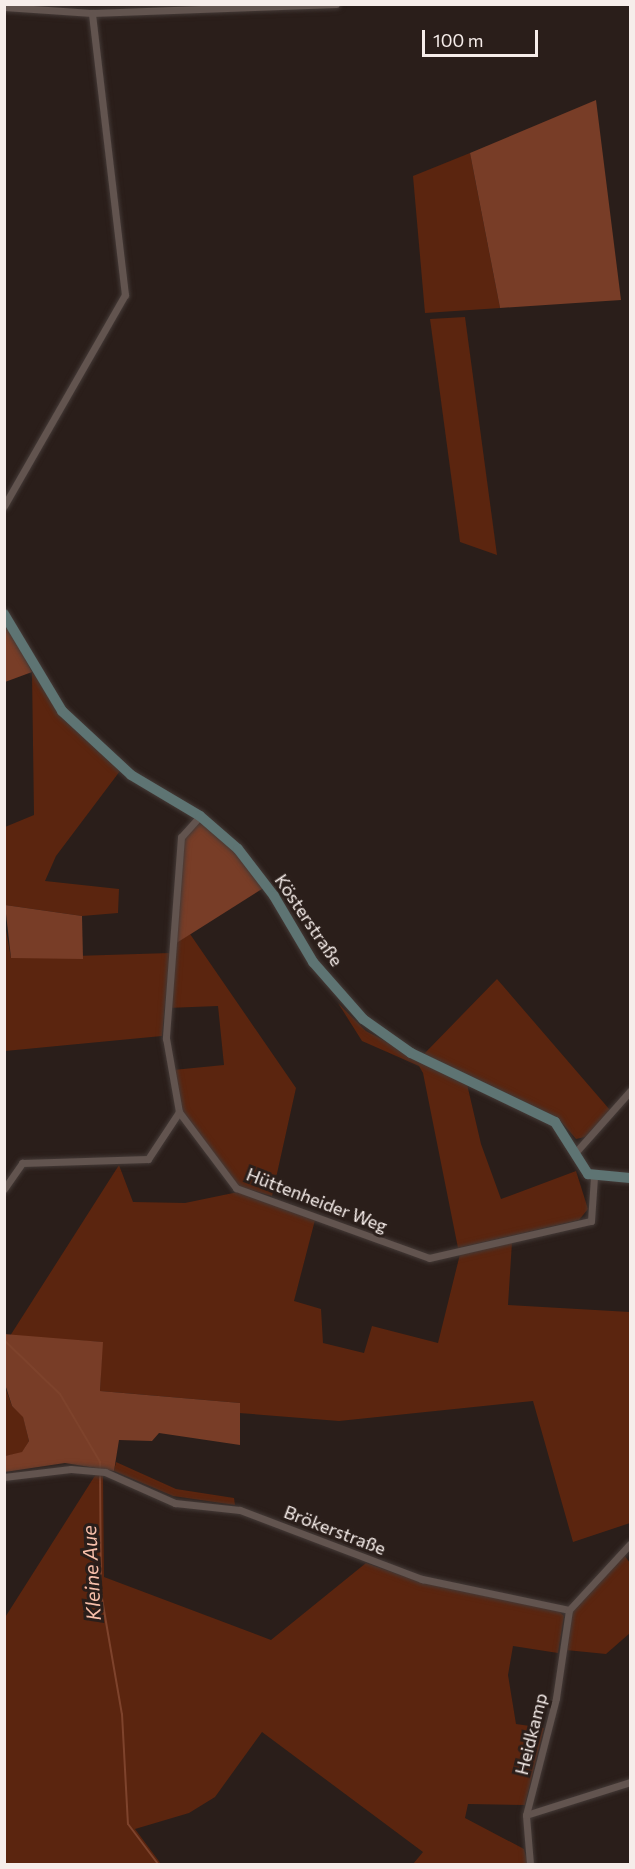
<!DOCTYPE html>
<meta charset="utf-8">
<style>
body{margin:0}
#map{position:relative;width:635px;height:1869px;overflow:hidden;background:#2a1e1a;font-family:Commissioner,sans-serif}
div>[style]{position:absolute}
.green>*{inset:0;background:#5b250f}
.forest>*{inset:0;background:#783d27}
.stream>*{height:2px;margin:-1px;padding:0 1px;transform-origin:1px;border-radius:1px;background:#7e432c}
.roads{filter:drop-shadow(0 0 2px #443a37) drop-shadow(0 0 2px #443a37)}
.street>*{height:7px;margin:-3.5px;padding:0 3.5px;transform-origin:3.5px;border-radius:3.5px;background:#62544f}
.secondary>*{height:10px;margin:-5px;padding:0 5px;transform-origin:5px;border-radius:5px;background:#5e7473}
span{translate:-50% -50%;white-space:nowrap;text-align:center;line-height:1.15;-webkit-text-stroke:6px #2a1e1a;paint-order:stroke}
.street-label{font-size:18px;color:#f6edea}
.water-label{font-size:20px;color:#f7bfaa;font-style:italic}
.frame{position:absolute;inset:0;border:6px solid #f6edea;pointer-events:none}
.scale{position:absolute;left:422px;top:30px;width:116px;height:27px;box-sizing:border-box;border:3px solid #f6edea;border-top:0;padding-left:8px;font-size:18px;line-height:21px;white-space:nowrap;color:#f6edea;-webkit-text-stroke:4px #2a1e1a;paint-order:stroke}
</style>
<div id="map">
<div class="green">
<i style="clip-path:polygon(470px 153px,500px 308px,425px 313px,413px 176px)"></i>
<i style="clip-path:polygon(465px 317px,497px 555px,460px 542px,430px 319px)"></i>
<i style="clip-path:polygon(32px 672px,59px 711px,120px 771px,56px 856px,45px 881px,119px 889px,118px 913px,82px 916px,5px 905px,5px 827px,34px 815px)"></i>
<i style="clip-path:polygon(4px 919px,11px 958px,170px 953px,162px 1036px,5px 1051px)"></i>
<i style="clip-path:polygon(190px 934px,296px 1088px,272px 1196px,238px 1186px,183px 1111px,173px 1070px,224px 1065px,218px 1006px,167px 1008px,175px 944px)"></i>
<i style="clip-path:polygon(497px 979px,610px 1110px,585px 1137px,576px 1139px,558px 1118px,424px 1054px)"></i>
<i style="clip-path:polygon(338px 1003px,366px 1031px,467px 1084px,481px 1144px,501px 1199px,576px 1171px,588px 1209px,579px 1220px,458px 1248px,423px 1073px,419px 1066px,362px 1041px)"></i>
<i style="clip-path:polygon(119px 1165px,133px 1202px,185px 1203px,238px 1192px,315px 1220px,294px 1301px,321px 1309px,323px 1343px,364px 1353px,372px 1326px,438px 1343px,460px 1254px,512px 1242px,508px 1305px,630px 1312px,630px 1523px,573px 1542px,533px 1401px,339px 1421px,239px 1413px,240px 1403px,100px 1391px,102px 1342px,10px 1336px)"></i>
<i style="clip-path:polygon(4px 1384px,12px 1406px,23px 1416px,29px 1441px,22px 1453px,5px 1456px)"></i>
<i style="clip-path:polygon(116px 1462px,176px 1489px,234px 1498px,235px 1505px,173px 1496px,114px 1471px)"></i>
<i style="clip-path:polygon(96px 1474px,103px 1474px,104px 1577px,271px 1640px,366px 1563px,423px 1583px,559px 1611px,564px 1616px,558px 1653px,513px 1646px,508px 1675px,516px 1724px,544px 1728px,525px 1805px,468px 1804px,465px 1818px,524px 1849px,528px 1864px,413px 1864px,423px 1852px,262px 1732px,215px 1797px,189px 1813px,135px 1829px,161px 1864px,5px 1864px,4px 1619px)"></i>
<i style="clip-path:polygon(624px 1555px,630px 1563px,630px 1633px,606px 1654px,566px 1650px,572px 1613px,584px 1593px)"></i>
</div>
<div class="forest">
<i style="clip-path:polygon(596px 100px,621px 300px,500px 308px,470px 153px)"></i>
<i style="clip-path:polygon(8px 626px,32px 672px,5px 682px,5px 631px)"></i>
<i style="clip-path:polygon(200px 819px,237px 850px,265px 887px,175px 944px,183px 837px)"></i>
<i style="clip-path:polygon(5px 905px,82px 916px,83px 959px,11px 958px)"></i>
<i style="clip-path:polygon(4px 1334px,103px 1342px,100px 1391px,240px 1403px,240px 1445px,159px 1433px,152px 1441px,119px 1440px,114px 1471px,65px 1463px,5px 1472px,5px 1456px,22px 1452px,29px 1441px,23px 1417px,12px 1406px,5px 1384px)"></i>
</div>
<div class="stream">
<i style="left:4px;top:1340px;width:78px;rotate:44deg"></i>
<i style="left:60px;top:1394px;width:79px;rotate:59.5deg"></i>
<i style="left:100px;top:1462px;width:131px;rotate:89.6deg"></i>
<i style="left:101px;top:1593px;width:123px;rotate:80.2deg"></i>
<i style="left:122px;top:1714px;width:110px;rotate:86.9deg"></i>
<i style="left:128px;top:1824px;width:50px;rotate:53.1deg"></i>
</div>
<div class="roads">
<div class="street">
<i style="left:4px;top:7px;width:88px;rotate:3.9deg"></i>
<i style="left:92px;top:13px;width:244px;rotate:-2.1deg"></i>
<i style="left:4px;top:506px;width:243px;rotate:-60.2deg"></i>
<i style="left:125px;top:295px;width:284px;rotate:-96.7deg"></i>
<i style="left:200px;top:816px;width:28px;rotate:132deg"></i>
<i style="left:181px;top:837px;width:202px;rotate:94.3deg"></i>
<i style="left:166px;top:1038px;width:75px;rotate:80deg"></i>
<i style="left:179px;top:1112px;width:95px;rotate:53.1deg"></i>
<i style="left:236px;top:1188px;width:205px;rotate:19.9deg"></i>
<i style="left:429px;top:1258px;width:166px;rotate:-12.9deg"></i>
<i style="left:591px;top:1221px;width:44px;rotate:-86.1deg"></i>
<i style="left:575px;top:1153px;width:83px;rotate:-48.4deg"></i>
<i style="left:4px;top:1189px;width:32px;rotate:-55deg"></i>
<i style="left:22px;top:1163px;width:126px;rotate:-1.8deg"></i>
<i style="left:148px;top:1159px;width:56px;rotate:-56.6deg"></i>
<i style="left:4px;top:1477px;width:67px;rotate:-6.8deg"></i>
<i style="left:71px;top:1469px;width:34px;rotate:5deg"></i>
<i style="left:105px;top:1472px;width:77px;rotate:23.9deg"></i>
<i style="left:175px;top:1503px;width:65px;rotate:6.1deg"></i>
<i style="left:240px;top:1510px;width:195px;rotate:20.8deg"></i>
<i style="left:422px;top:1579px;width:150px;rotate:11.9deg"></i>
<i style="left:526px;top:1815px;width:109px;rotate:-17.6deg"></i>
<i style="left:530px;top:1864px;width:49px;rotate:-94.7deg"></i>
<i style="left:526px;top:1815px;width:121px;rotate:-75.6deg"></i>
<i style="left:556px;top:1698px;width:89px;rotate:-81.6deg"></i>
<i style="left:569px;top:1610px;width:90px;rotate:-47.3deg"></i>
</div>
<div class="secondary">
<i style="left:4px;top:614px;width:113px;rotate:59.1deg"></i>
<i style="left:62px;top:711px;width:94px;rotate:42.8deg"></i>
<i style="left:131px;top:775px;width:80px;rotate:30.7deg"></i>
<i style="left:200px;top:816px;width:50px;rotate:41deg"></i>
<i style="left:238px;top:849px;width:59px;rotate:52.5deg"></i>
<i style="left:274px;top:896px;width:77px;rotate:59.4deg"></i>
<i style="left:313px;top:962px;width:76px;rotate:48.7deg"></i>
<i style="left:363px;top:1019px;width:59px;rotate:35.3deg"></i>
<i style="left:411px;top:1053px;width:160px;rotate:25.6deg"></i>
<i style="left:555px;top:1122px;width:62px;rotate:57.6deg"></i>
<i style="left:588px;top:1174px;width:42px;rotate:5.4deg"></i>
</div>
</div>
<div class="street-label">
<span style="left:309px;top:920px;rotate:56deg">Kösterstraße</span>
<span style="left:317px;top:1200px;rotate:21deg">Hüttenheider Weg</span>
<span style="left:335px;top:1530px;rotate:21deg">Brökerstraße</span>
<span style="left:531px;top:1734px;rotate:-76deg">Heidkamp</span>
</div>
<div class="water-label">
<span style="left:91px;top:1573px;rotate:-93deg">Kleine Aue</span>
</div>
<div class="frame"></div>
<div class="scale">100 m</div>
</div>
